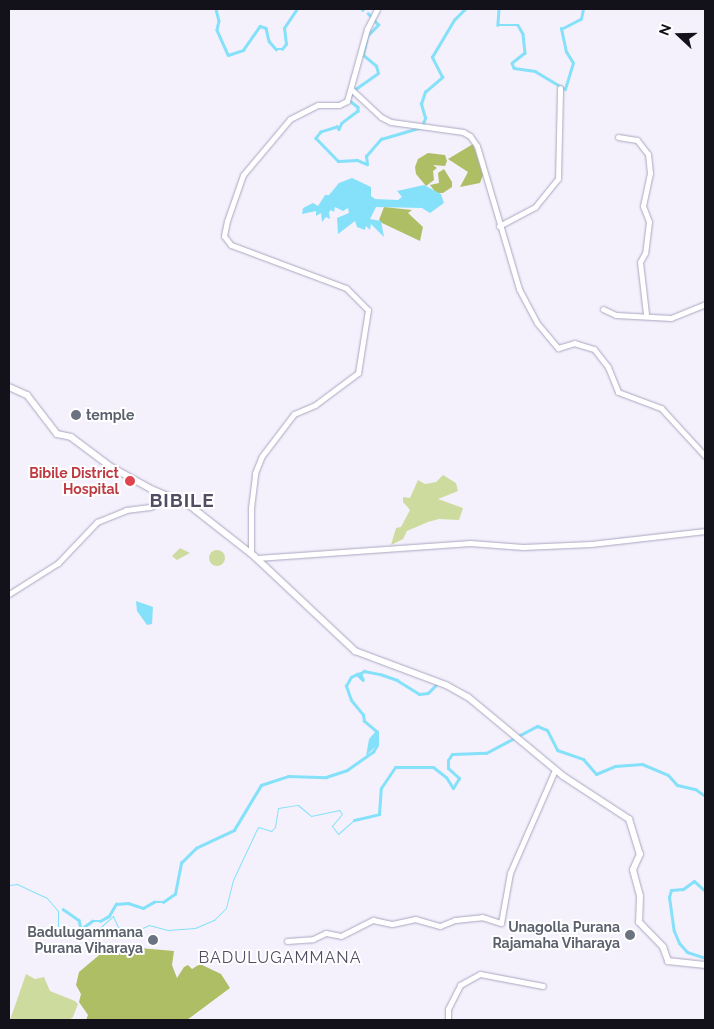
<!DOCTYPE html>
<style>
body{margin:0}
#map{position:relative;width:714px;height:1029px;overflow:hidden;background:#f4f1fd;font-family:Raleway,sans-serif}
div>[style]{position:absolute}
.green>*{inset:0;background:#cedb9f}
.round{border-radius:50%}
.forest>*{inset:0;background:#aebe64}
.water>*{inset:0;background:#85e0f9}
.stream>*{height:1px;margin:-0.5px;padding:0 0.5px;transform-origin:0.5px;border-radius:0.5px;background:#85e0f9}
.canal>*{height:2.5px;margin:-1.25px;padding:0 1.25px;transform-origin:1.25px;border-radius:1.25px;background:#85e0f9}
.river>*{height:3px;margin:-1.5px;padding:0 1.5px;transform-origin:1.5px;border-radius:1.5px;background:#85e0f9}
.roads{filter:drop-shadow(0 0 1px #aba5bf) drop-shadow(0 0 1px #aba5bf)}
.major>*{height:5px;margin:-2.5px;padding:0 2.5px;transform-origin:2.5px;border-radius:2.5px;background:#fff}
.highway>*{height:6px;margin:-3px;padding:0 3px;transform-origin:3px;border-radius:3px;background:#fff}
.dots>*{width:14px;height:14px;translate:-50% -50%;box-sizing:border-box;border:2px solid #fff;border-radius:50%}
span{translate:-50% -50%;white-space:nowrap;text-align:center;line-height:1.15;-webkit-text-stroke:4px #fff;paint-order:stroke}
.worship-label{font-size:14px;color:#5b616d;font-weight:700}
.left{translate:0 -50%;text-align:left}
.right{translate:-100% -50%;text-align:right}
.health-label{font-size:14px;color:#be3a42;font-weight:700}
.quarter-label{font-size:16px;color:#524d63;letter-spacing:1px}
.district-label{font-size:19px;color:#524d63;font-weight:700;letter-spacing:1px}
.frame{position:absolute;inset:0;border:10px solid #13111a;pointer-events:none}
.north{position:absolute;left:654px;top:10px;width:50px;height:50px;-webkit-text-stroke:4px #fff;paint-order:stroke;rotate:291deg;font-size:14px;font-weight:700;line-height:20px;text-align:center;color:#13111a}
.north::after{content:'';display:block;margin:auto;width:18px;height:22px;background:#13111a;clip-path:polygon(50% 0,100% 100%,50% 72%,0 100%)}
</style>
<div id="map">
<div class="green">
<i style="clip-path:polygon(443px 475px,456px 483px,458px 491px,438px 499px,463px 508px,459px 520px,439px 519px,428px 522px,407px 531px,403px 539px,391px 545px,396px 528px,401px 527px,410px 510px,403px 502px,403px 497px,410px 498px,418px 480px,425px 484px,436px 482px)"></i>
<i style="clip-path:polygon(180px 548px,190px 553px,177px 560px,172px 556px)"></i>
<i class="round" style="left:209px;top:550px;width:16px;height:16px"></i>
<i style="clip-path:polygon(26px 974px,35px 979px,44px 977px,50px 991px,75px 1001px,78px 1004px,73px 1017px,69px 1020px,10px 1020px)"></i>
</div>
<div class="forest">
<i style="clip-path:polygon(473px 144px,483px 175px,480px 183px,460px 187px,468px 172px,448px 159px)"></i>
<i style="clip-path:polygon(428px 153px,445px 155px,447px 161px,445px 166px,433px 165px,437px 168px,433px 171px,434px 180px,426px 186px,416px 174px,415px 167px,418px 159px)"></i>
<i style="clip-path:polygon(444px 169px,452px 182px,452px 187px,443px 193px,436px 193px,430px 185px,439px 183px,438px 173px)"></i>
<i style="clip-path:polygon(384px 207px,412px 210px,408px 213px,423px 227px,420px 241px,382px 223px,379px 220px)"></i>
<i style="clip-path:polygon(139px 948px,174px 951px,172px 965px,177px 978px,184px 967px,188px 965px,192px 969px,200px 964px,221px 974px,230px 988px,187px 1020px,86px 1020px,88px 1015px,79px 1002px,81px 994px,76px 985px,79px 972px,104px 951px)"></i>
</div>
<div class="water">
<i style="clip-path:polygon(352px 178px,371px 187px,371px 196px,375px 199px,398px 200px,402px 197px,397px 191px,424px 185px,441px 194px,444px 203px,430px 213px,422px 208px,376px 207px,370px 219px,381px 221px,384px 237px,371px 224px,370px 230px,366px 226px,365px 230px,357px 227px,355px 221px,338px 234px,337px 218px,349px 213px,348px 208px,343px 211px,335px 207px,334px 212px,331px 210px,329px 212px,330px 219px,326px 217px,322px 222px,321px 213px,316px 216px,316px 211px,302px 214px,303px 208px,313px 203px,318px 206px,325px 195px,329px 195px,339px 183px)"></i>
<i style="clip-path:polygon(136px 601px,153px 607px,152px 624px,147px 625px,137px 611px)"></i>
<i style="clip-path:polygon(376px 731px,376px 746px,366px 756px,369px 739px)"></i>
</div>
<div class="stream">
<i style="left:9px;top:885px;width:8px;rotate:-7deg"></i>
<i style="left:17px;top:884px;width:33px;rotate:25deg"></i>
<i style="left:47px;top:898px;width:17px;rotate:50deg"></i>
<i style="left:58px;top:911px;width:18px;rotate:90deg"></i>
<i style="left:58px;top:929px;width:9px;rotate:54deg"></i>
<i style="left:63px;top:936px;width:33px;rotate:-9deg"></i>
<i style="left:96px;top:931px;width:23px;rotate:-41deg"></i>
<i style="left:113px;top:916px;width:12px;rotate:66deg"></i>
<i style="left:118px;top:927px;width:9px;rotate:13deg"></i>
<i style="left:127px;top:929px;width:13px"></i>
<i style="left:140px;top:929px;width:10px;rotate:-24deg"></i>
<i style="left:149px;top:925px;width:20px;rotate:15deg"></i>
<i style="left:168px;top:930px;width:27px;rotate:-4deg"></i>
<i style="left:195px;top:928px;width:21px;rotate:-23deg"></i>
<i style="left:214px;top:920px;width:17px;rotate:-45deg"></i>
<i style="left:226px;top:908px;width:29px;rotate:-76deg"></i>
<i style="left:233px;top:880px;width:54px;rotate:-64.9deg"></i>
<i style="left:256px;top:831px;width:4px;rotate:-63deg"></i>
<i style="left:258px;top:827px;width:14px;rotate:17deg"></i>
<i style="left:271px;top:831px;width:6px;rotate:-45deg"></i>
<i style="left:275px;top:827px;width:19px;rotate:-81deg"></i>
<i style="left:278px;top:808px;width:20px;rotate:-9deg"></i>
<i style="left:298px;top:805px;width:17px;rotate:40deg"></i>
<i style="left:311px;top:816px;width:29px;rotate:-12deg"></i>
<i style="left:339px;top:810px;width:5px;rotate:53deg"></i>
<i style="left:342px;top:814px;width:16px;rotate:130deg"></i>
<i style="left:332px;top:826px;width:10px;rotate:53deg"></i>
<i style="left:338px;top:834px;width:21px;rotate:-41deg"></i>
</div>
<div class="canal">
<i style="left:216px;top:9px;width:12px;rotate:76deg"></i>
<i style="left:219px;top:21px;width:9px;rotate:103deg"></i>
<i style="left:217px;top:30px;width:27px;rotate:66deg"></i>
<i style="left:228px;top:55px;width:16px;rotate:-18deg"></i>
<i style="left:243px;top:50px;width:29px;rotate:-55deg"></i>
<i style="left:260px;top:26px;width:6px;rotate:18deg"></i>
<i style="left:266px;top:28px;width:13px;rotate:77deg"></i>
<i style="left:269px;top:41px;width:11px;rotate:49deg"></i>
<i style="left:276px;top:49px;width:6px"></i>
<i style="left:282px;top:49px;width:6px;rotate:-51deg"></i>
<i style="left:286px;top:44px;width:16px;rotate:-97deg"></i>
<i style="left:284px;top:28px;width:23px;rotate:-56deg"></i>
<i style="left:362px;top:9px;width:1px;rotate:45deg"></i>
<i style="left:499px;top:9px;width:16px;rotate:94deg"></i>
<i style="left:498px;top:25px;width:20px"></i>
<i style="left:518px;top:25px;width:10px;rotate:61deg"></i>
<i style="left:523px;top:34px;width:19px;rotate:84deg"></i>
<i style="left:525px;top:53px;width:16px;rotate:142deg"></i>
<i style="left:512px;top:63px;width:5px;rotate:68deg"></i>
<i style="left:514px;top:68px;width:21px;rotate:8deg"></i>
<i style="left:535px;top:71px;width:35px;rotate:31deg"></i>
<i style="left:565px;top:89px;width:27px;rotate:-73deg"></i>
<i style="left:573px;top:63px;width:13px;rotate:-122deg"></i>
<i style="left:566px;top:52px;width:24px;rotate:-102deg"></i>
<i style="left:561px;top:29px;width:22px;rotate:-27deg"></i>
<i style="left:581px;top:19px;width:10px;rotate:-79deg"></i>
<i style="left:354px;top:90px;width:29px;rotate:-35deg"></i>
<i style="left:378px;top:73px;width:7px;rotate:-106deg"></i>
<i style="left:376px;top:66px;width:17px;rotate:-140deg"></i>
<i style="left:363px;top:55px;width:19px;rotate:-78deg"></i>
<i style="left:367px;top:36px;width:16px;rotate:-45deg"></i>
<i style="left:378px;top:25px;width:15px;rotate:-132deg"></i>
<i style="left:353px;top:91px;width:10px;rotate:114deg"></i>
<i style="left:349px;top:100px;width:11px;rotate:38deg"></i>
<i style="left:358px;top:107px;width:4px;rotate:90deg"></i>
<i style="left:358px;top:111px;width:20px;rotate:143deg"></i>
<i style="left:342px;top:123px;width:7px;rotate:117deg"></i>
<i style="left:339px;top:129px;width:3px;rotate:-135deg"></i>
<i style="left:337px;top:127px;width:17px;rotate:163deg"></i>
<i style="left:321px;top:132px;width:8px;rotate:130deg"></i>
<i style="left:316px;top:138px;width:32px;rotate:46deg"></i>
<i style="left:338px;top:161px;width:19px;rotate:-3deg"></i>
<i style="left:357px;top:160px;width:11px;rotate:22deg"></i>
<i style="left:367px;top:164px;width:8px;rotate:-97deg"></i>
<i style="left:366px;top:156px;width:23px;rotate:-49deg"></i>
<i style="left:381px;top:139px;width:43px;rotate:-16.3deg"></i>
<i style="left:422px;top:126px;width:9px;rotate:-69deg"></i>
<i style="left:425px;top:118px;width:15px;rotate:-106deg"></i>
<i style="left:421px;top:104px;width:13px;rotate:-72deg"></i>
<i style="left:425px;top:92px;width:23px;rotate:-41deg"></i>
<i style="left:442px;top:77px;width:22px;rotate:-117deg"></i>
<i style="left:432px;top:57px;width:43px;rotate:-59.3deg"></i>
<i style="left:454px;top:20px;width:16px;rotate:-45deg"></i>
<i style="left:63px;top:909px;width:19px;rotate:35deg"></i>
<i style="left:79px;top:920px;width:9px;rotate:77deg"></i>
<i style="left:81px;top:929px;width:14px;rotate:-36deg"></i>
<i style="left:92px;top:921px;width:8px"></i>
<i style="left:100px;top:921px;width:10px;rotate:-29deg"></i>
<i style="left:109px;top:916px;width:14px;rotate:-60deg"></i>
<i style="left:116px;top:904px;width:12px;rotate:-5deg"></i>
<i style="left:128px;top:903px;width:16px;rotate:18deg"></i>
<i style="left:143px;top:908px;width:13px;rotate:-29deg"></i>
<i style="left:154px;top:902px;width:9px"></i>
<i style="left:163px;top:902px;width:14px;rotate:-34deg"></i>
<i style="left:175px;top:894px;width:32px;rotate:-79deg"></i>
<i style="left:181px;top:863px;width:21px;rotate:-45deg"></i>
<i style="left:196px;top:848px;width:42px;rotate:-25.3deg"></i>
<i style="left:234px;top:830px;width:52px;rotate:-59deg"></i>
<i style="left:261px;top:785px;width:28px;rotate:-18deg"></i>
<i style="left:288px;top:776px;width:38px;rotate:2deg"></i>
<i style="left:326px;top:777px;width:22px;rotate:-18deg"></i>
<i style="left:347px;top:770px;width:32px;rotate:-35deg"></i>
<i style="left:373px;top:752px;width:8px;rotate:-60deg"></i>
<i style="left:377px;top:745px;width:13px;rotate:-90deg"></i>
<i style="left:377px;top:732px;width:17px;rotate:-140deg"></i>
<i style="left:364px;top:721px;width:6px;rotate:-99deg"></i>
<i style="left:363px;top:715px;width:19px;rotate:-129deg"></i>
<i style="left:351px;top:700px;width:15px;rotate:-110deg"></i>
<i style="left:346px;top:686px;width:10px;rotate:-61deg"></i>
<i style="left:351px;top:677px;width:7px;rotate:-27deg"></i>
<i style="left:357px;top:674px;width:8px;rotate:45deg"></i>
<i style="left:363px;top:680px;width:7px;rotate:-117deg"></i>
<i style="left:360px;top:674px;width:5px;rotate:-37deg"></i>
<i style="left:364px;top:671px;width:16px;rotate:11deg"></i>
<i style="left:380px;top:674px;width:18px;rotate:19deg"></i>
<i style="left:397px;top:680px;width:26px;rotate:32deg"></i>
<i style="left:419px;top:694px;width:9px;rotate:-6deg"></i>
<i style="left:428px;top:693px;width:14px;rotate:-45deg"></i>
</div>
<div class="river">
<i style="left:354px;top:820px;width:26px;rotate:-13deg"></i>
<i style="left:379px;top:814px;width:26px;rotate:-86deg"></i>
<i style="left:381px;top:788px;width:25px;rotate:-56deg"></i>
<i style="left:395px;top:767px;width:38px"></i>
<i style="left:433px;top:767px;width:16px;rotate:38deg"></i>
<i style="left:446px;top:777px;width:13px;rotate:58deg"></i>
<i style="left:453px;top:788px;width:12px;rotate:-59deg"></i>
<i style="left:459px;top:778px;width:15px;rotate:-138deg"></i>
<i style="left:448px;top:768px;width:8px;rotate:-90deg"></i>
<i style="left:448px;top:760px;width:7px;rotate:-56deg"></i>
<i style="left:452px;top:754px;width:34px;rotate:-2deg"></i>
<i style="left:486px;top:753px;width:58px;rotate:-27.9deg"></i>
<i style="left:537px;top:726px;width:11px;rotate:22deg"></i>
<i style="left:547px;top:730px;width:22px;rotate:63deg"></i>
<i style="left:557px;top:750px;width:28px;rotate:19deg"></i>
<i style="left:583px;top:759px;width:20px;rotate:49deg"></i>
<i style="left:596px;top:774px;width:21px;rotate:-23deg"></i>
<i style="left:615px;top:766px;width:27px;rotate:-4deg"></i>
<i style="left:642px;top:764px;width:28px;rotate:23deg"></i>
<i style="left:668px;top:775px;width:13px;rotate:48deg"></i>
<i style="left:677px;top:785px;width:18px;rotate:13deg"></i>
<i style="left:695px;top:789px;width:12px;rotate:35deg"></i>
<i style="left:705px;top:891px;width:15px;rotate:-138deg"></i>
<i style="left:694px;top:881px;width:14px;rotate:144deg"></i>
<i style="left:683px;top:889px;width:12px;rotate:175deg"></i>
<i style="left:671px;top:890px;width:7px;rotate:106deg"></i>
<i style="left:669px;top:897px;width:34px;rotate:82deg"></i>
<i style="left:674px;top:931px;width:13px;rotate:67deg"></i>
<i style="left:679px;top:943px;width:12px;rotate:48deg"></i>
<i style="left:687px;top:952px;width:19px;rotate:18deg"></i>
</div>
<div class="roads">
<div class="major">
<i style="left:351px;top:89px;width:41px;rotate:43deg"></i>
<i style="left:381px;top:117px;width:11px;rotate:27deg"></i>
<i style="left:391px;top:122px;width:73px;rotate:7.9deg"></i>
<i style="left:463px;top:132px;width:8px;rotate:30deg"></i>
<i style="left:470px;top:136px;width:12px;rotate:55deg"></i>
<i style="left:477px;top:146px;width:149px;rotate:73.6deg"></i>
<i style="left:519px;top:289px;width:38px;rotate:62deg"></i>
<i style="left:537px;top:323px;width:33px;rotate:50deg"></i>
<i style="left:558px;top:348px;width:17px;rotate:-17deg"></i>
<i style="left:574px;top:343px;width:21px;rotate:17deg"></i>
<i style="left:594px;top:349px;width:23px;rotate:52deg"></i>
<i style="left:608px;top:367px;width:27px;rotate:68deg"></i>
<i style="left:618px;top:392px;width:46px;rotate:20.4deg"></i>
<i style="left:661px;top:408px;width:65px;rotate:47.5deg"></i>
<i style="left:618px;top:137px;width:19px;rotate:9deg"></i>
<i style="left:637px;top:140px;width:18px;rotate:52deg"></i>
<i style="left:648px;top:154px;width:19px;rotate:84deg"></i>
<i style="left:650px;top:173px;width:34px;rotate:102deg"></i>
<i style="left:643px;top:206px;width:17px;rotate:69deg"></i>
<i style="left:649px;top:222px;width:31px;rotate:97deg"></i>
<i style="left:645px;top:253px;width:10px;rotate:119deg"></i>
<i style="left:640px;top:262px;width:52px;rotate:83.4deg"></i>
<i style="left:499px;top:226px;width:41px;rotate:-27.8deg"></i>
<i style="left:535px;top:207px;width:36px;rotate:-51deg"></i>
<i style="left:558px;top:179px;width:91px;rotate:-88.7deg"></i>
<i style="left:603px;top:309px;width:14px;rotate:25deg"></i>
<i style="left:616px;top:315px;width:55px;rotate:3.1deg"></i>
<i style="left:671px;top:318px;width:37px;rotate:-22deg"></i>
<i style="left:251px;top:554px;width:46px;rotate:-90deg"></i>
<i style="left:251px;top:508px;width:35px;rotate:-83deg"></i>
<i style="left:255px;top:473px;width:18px;rotate:-68deg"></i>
<i style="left:262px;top:456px;width:53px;rotate:-52.7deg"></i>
<i style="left:294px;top:414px;width:23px;rotate:-23deg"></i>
<i style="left:315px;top:405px;width:54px;rotate:-36.7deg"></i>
<i style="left:358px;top:373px;width:64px;rotate:-81deg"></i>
<i style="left:368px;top:310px;width:31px;rotate:-135deg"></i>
<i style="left:346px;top:288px;width:123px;rotate:-159.5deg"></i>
<i style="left:231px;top:245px;width:11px;rotate:-128deg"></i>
<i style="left:224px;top:236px;width:15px;rotate:-79deg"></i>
<i style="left:227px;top:221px;width:49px;rotate:-70.8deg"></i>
<i style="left:243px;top:175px;width:73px;rotate:-50deg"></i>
<i style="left:290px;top:119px;width:31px;rotate:-27deg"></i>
<i style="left:318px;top:105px;width:21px"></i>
<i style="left:339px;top:105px;width:9px;rotate:-27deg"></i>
<i style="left:347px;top:101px;width:75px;rotate:-74.5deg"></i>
<i style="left:367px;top:29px;width:22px;rotate:-63deg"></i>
<i style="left:257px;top:558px;width:214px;rotate:-4deg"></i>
<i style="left:470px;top:543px;width:53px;rotate:4.3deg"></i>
<i style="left:523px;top:547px;width:68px;rotate:-2.5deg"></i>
<i style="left:591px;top:544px;width:115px;rotate:-6.5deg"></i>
<i style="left:9px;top:594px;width:58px;rotate:-32.3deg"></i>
<i style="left:58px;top:563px;width:57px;rotate:-46.4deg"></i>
<i style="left:97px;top:522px;width:31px;rotate:-22deg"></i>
<i style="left:126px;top:510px;width:24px;rotate:-7deg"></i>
<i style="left:150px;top:507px;width:23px;rotate:-29deg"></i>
<i style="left:287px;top:941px;width:26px;rotate:-4deg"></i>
<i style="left:313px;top:939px;width:14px;rotate:-25deg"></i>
<i style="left:326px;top:933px;width:15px;rotate:11deg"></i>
<i style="left:341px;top:936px;width:36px;rotate:-27deg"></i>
<i style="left:373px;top:920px;width:19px;rotate:12deg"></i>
<i style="left:392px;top:924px;width:24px;rotate:-12deg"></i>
<i style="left:415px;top:919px;width:26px;rotate:16deg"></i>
<i style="left:440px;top:926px;width:16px;rotate:-22deg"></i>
<i style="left:455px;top:920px;width:27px;rotate:-6deg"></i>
<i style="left:482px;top:917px;width:20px;rotate:18deg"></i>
<i style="left:501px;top:923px;width:51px;rotate:-79.8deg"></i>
<i style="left:510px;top:873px;width:112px;rotate:-66.4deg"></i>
<i style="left:448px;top:1020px;width:11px;rotate:-90deg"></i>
<i style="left:448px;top:1009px;width:27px;rotate:-63deg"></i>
<i style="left:460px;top:985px;width:23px;rotate:-29deg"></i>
<i style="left:480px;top:974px;width:64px;rotate:10.8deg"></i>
</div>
<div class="highway">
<i style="left:9px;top:387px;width:20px;rotate:24deg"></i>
<i style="left:27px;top:395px;width:49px;rotate:52.4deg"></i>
<i style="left:57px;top:434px;width:14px;rotate:12deg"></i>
<i style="left:71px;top:437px;width:50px;rotate:36.9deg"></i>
<i style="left:111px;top:467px;width:46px;rotate:28.8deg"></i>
<i style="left:151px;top:489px;width:41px;rotate:22.8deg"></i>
<i style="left:189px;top:505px;width:83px;rotate:38.1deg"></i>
<i style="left:254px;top:556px;width:139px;rotate:43.2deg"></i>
<i style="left:355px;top:651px;width:97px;rotate:20.5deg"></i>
<i style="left:446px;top:685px;width:25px;rotate:29deg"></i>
<i style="left:468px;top:697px;width:124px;rotate:39.7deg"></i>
<i style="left:563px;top:776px;width:79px;rotate:33.1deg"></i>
<i style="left:629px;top:819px;width:37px;rotate:73deg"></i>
<i style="left:640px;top:854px;width:17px;rotate:114deg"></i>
<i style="left:633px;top:870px;width:27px;rotate:75deg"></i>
<i style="left:640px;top:896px;width:26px;rotate:92deg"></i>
<i style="left:639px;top:922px;width:35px;rotate:46deg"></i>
<i style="left:663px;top:947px;width:15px;rotate:70deg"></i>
<i style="left:668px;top:961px;width:37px;rotate:6deg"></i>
</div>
</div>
<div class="dots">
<i style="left:76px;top:415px;background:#6b7280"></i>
<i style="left:130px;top:481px;background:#e0444e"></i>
<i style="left:630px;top:935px;background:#6b7280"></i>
<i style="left:153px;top:940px;background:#6b7280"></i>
</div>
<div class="worship-label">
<span class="left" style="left:86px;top:415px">temple</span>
<span class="right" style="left:620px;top:935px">Unagolla Purana<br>Rajamaha Viharaya</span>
<span class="right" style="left:143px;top:940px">Badulugammana<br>Purana Viharaya</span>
</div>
<div class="health-label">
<span class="right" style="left:119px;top:481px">Bibile District<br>Hospital</span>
</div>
<div class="quarter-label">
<span style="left:280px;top:958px">BADULUGAMMANA</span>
</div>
<div class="district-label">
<span style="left:182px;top:501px">BIBILE</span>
</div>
<div class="frame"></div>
<div class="north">N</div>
</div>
